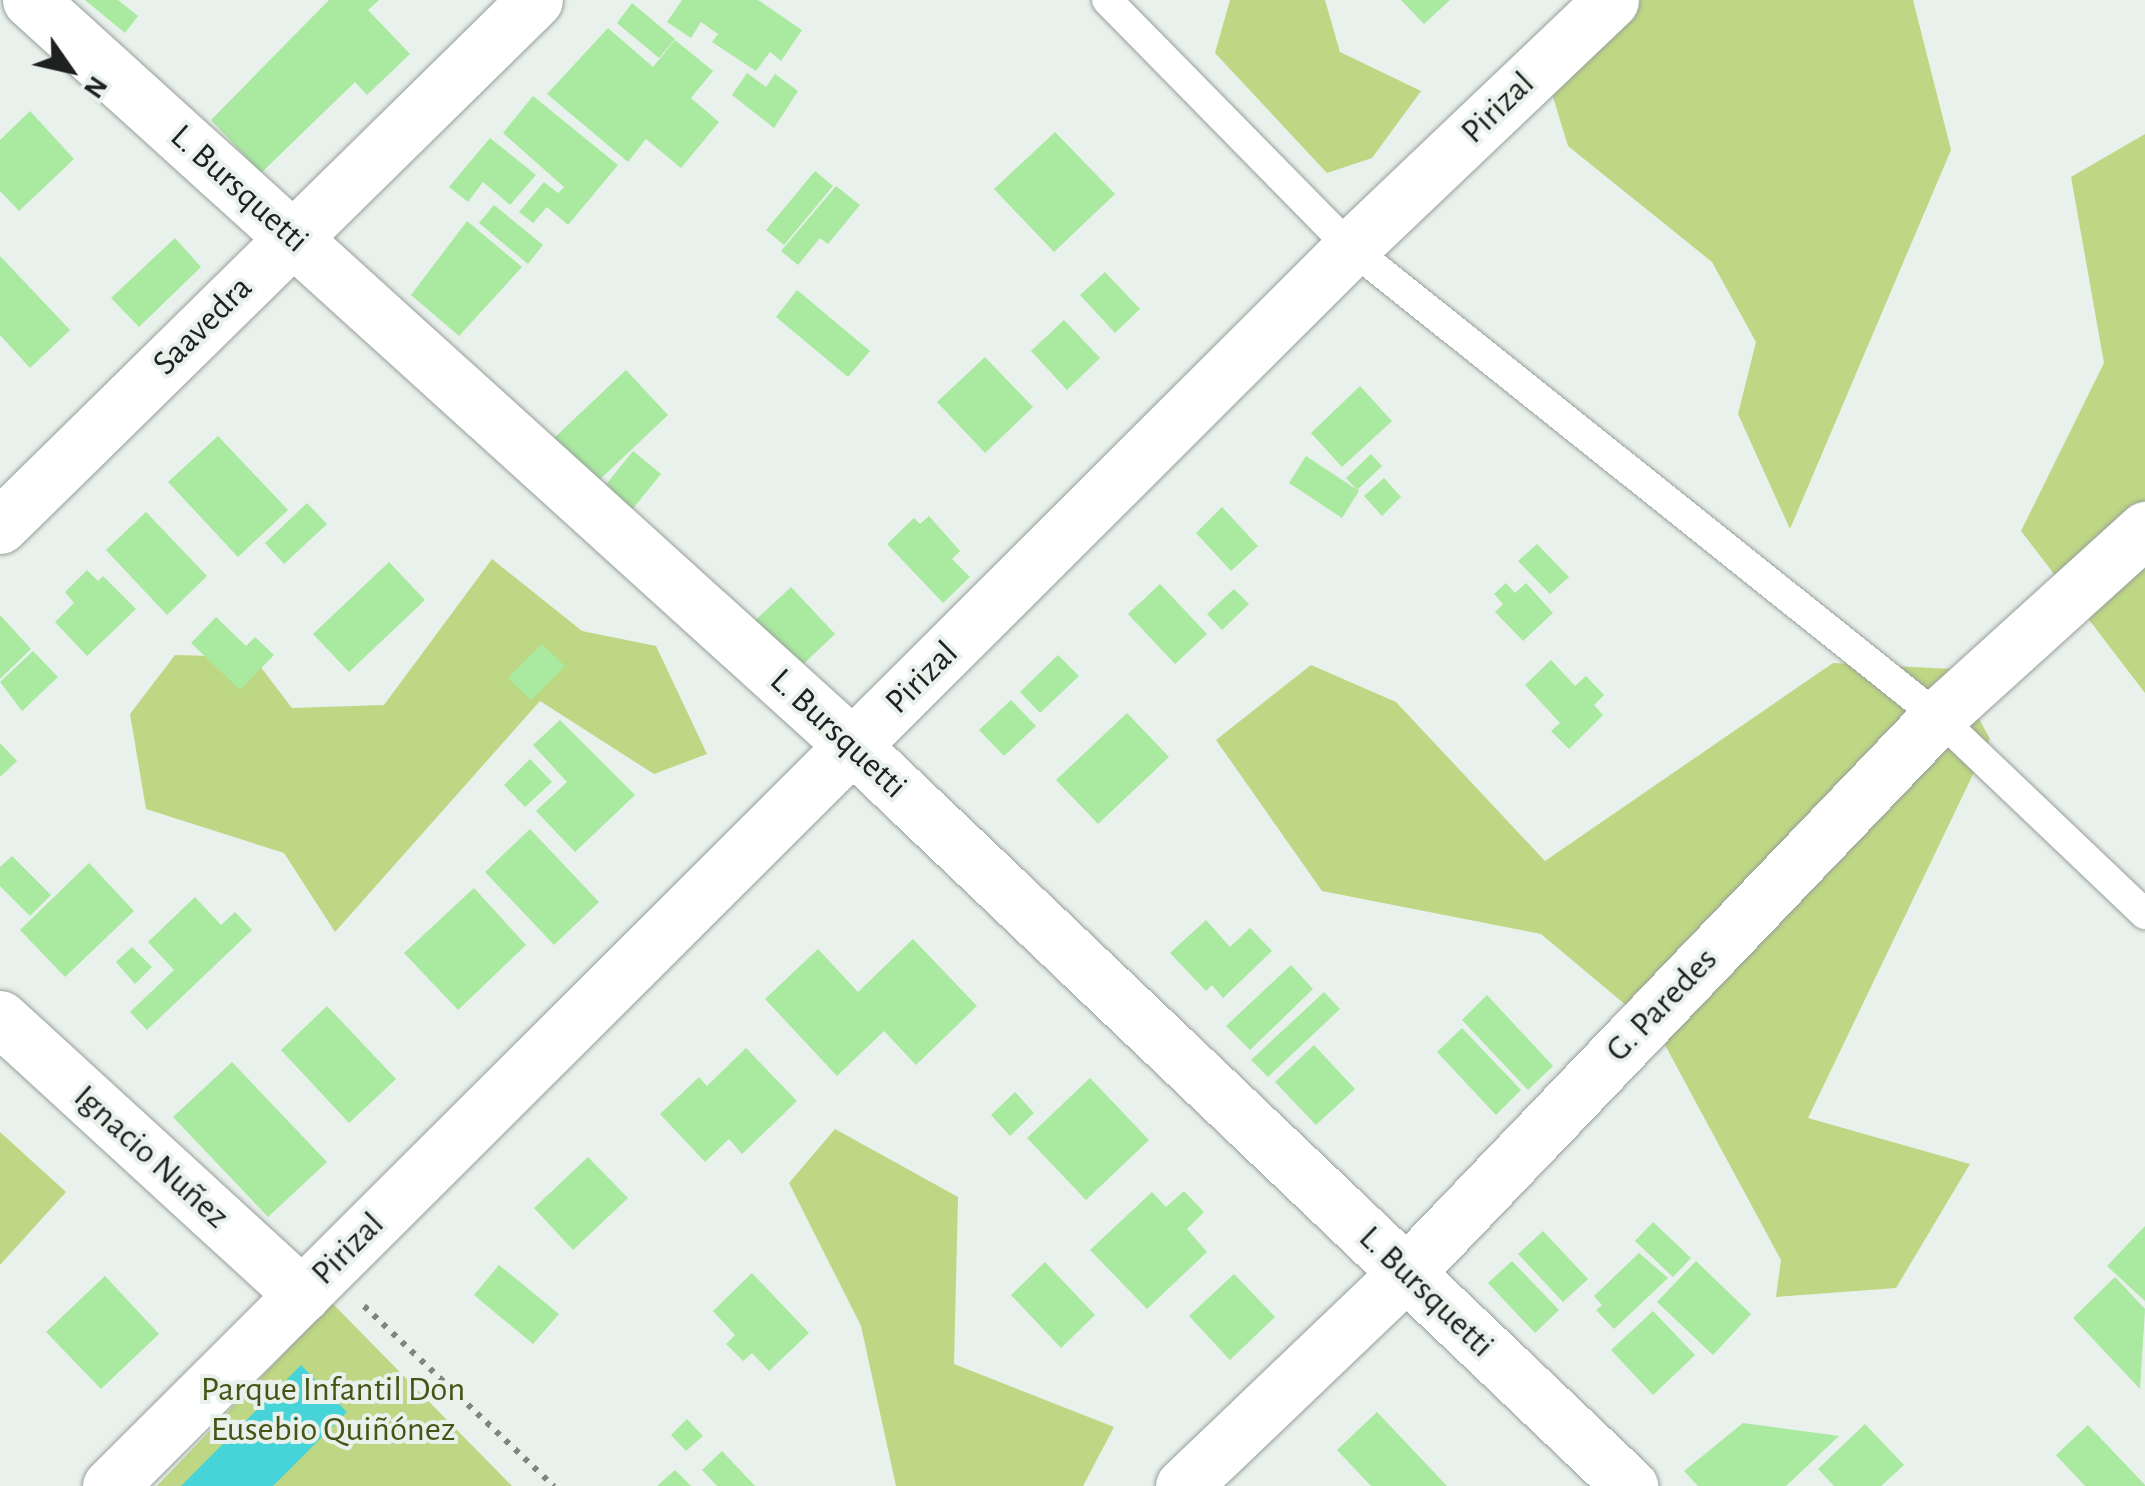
<!DOCTYPE html>
<meta charset="utf-8">
<style>
body{margin:0}
#map{position:relative;width:2145px;height:1486px;overflow:hidden;background:#e9f1ec;font-family:"Alegreya Sans",sans-serif}
div>[style]{position:absolute}
.green>*{inset:0;background:#bed784}
.water>*{inset:0;background:#46d4d8}
.building>*{inset:0;background:#a9e9a0}
.path>*{height:6px;margin-top:-3px;transform-origin:0;background:repeating-linear-gradient(90deg,#7f8581 0 5px,transparent 0 13px)}
.roads{filter:drop-shadow(0 0 2px #979f9a) drop-shadow(0 0 2px #979f9a)}
.lane>*{height:30px;margin:-15px;padding:0 15px;transform-origin:15px;border-radius:15px;background:#fff}
.street>*{height:55px;margin:-27.5px;padding:0 27.5px;transform-origin:27.5px;border-radius:27.5px;background:#fff}
span{translate:-50% -50%;white-space:nowrap;text-align:center;line-height:1.15;-webkit-text-stroke:8px #e9f1ec;paint-order:stroke}
.street-label{font-size:35px;color:#1e211f}
.park-label{font-size:35px;color:#455516}
.north{position:absolute;left:20px;top:20px;width:100px;height:100px;-webkit-text-stroke:8px #e9f1ec;paint-order:stroke;rotate:124deg;font-size:28px;font-weight:700;line-height:40px;text-align:center;color:#1e211f}
.north::after{content:'';display:block;margin:auto;width:35px;height:45px;background:#1e211f;clip-path:polygon(50% 0,100% 100%,50% 72%,0 100%)}
</style>
<div id="map">
<div class="green">
<i style="clip-path:polygon(1230px 0,1325px 0,1340px 52px,1421px 91px,1372px 158px,1327px 173px,1215px 53px)"></i>
<i style="clip-path:polygon(1581px 0,1913px 0,1951px 150px,1790px 529px,1738px 414px,1756px 342px,1712px 262px,1568px 146px,1543px 64px)"></i>
<i style="clip-path:polygon(2145px 134px,2145px 693px,2021px 531px,2104px 363px,2071px 177px)"></i>
<i style="clip-path:polygon(492px 559px,582px 631px,656px 646px,707px 754px,654px 774px,540px 701px,335px 932px,284px 853px,146px 809px,130px 714px,175px 655px,253px 657px,292px 708px,384px 705px)"></i>
<i style="clip-path:polygon(1833px 663px,1952px 669px,1990px 739px,1808px 1118px,1970px 1164px,1896px 1288px,1776px 1297px,1781px 1260px,1658px 1032px,1541px 934px,1322px 891px,1216px 740px,1311px 665px,1396px 702px,1545px 861px)"></i>
<i style="clip-path:polygon(835px 1129px,958px 1197px,954px 1364px,1114px 1427px,1083px 1486px,896px 1486px,861px 1326px,789px 1183px)"></i>
<i style="clip-path:polygon(0 1132px,66px 1192px,0 1265px)"></i>
<i style="clip-path:polygon(332px 1303px,512px 1486px,157px 1486px)"></i>
</div>
<div class="water">
<i style="clip-path:polygon(301px 1365px,347px 1412px,273px 1486px,181px 1486px)"></i>
</div>
<div class="building">
<i style="clip-path:polygon(85px 0,118px 0,138px 16px,125px 33px)"></i>
<i style="clip-path:polygon(329px 0,379px 0,368px 10px,410px 54px,367px 95px,355px 82px,261px 173px,211px 120px)"></i>
<i style="clip-path:polygon(682px 0,758px 0,802px 30px,781px 61px,770px 52px,756px 71px,712px 42px,718px 34px,701px 22px,691px 38px,667px 22px)"></i>
<i style="clip-path:polygon(1401px 0,1450px 0,1424px 24px)"></i>
<i style="clip-path:polygon(632px 3px,675px 39px,659px 58px,617px 23px)"></i>
<i style="clip-path:polygon(608px 28px,653px 67px,675px 40px,713px 71px,691px 98px,719px 122px,681px 168px,646px 139px,628px 162px,547px 94px)"></i>
<i style="clip-path:polygon(747px 73px,766px 87px,775px 74px,798px 91px,774px 128px,732px 95px)"></i>
<i style="clip-path:polygon(533px 96px,618px 165px,568px 225px,547px 207px,533px 223px,519px 212px,544px 182px,558px 193px,564px 187px,503px 133px)"></i>
<i style="clip-path:polygon(30px 111px,74px 159px,19px 211px,0 191px,0 140px)"></i>
<i style="clip-path:polygon(1055px 132px,1115px 194px,1054px 252px,994px 189px)"></i>
<i style="clip-path:polygon(490px 138px,536px 175px,510px 205px,483px 182px,468px 202px,449px 187px)"></i>
<i style="clip-path:polygon(815px 171px,833px 186px,784px 245px,766px 230px)"></i>
<i style="clip-path:polygon(836px 186px,860px 205px,828px 244px,820px 238px,798px 265px,781px 251px)"></i>
<i style="clip-path:polygon(494px 205px,543px 245px,528px 264px,479px 223px)"></i>
<i style="clip-path:polygon(467px 221px,522px 267px,459px 336px,411px 295px)"></i>
<i style="clip-path:polygon(175px 238px,201px 267px,139px 327px,111px 298px)"></i>
<i style="clip-path:polygon(0 256px,70px 330px,30px 368px,0 335px)"></i>
<i style="clip-path:polygon(1105px 272px,1140px 309px,1115px 333px,1080px 295px)"></i>
<i style="clip-path:polygon(797px 290px,870px 351px,848px 377px,776px 317px)"></i>
<i style="clip-path:polygon(1064px 320px,1100px 358px,1067px 390px,1031px 351px)"></i>
<i style="clip-path:polygon(985px 357px,1033px 407px,985px 453px,937px 402px)"></i>
<i style="clip-path:polygon(626px 370px,668px 415px,595px 484px,553px 439px)"></i>
<i style="clip-path:polygon(1360px 386px,1392px 421px,1342px 467px,1311px 433px)"></i>
<i style="clip-path:polygon(218px 436px,288px 510px,238px 557px,168px 482px)"></i>
<i style="clip-path:polygon(633px 451px,661px 474px,631px 511px,603px 488px)"></i>
<i style="clip-path:polygon(1371px 454px,1382px 466px,1357px 490px,1346px 478px)"></i>
<i style="clip-path:polygon(1306px 456px,1359px 491px,1342px 518px,1289px 483px)"></i>
<i style="clip-path:polygon(1384px 478px,1401px 497px,1382px 516px,1364px 496px)"></i>
<i style="clip-path:polygon(307px 503px,327px 524px,284px 564px,265px 543px)"></i>
<i style="clip-path:polygon(1222px 507px,1258px 546px,1231px 571px,1196px 533px)"></i>
<i style="clip-path:polygon(146px 512px,207px 576px,167px 615px,106px 550px)"></i>
<i style="clip-path:polygon(929px 516px,960px 551px,952px 559px,970px 577px,943px 603px,887px 544px,914px 518px,920px 524px)"></i>
<i style="clip-path:polygon(1537px 544px,1569px 577px,1550px 594px,1518px 561px)"></i>
<i style="clip-path:polygon(389px 562px,425px 600px,349px 672px,313px 634px)"></i>
<i style="clip-path:polygon(87px 570px,98px 581px,103px 576px,136px 609px,87px 656px,55px 622px,74px 603px,65px 592px)"></i>
<i style="clip-path:polygon(1506px 583px,1515px 593px,1526px 583px,1553px 613px,1523px 641px,1495px 612px,1503px 604px,1494px 594px)"></i>
<i style="clip-path:polygon(1160px 584px,1207px 634px,1175px 664px,1128px 614px)"></i>
<i style="clip-path:polygon(791px 587px,835px 634px,792px 675px,748px 627px)"></i>
<i style="clip-path:polygon(1234px 589px,1249px 604px,1222px 630px,1207px 614px)"></i>
<i style="clip-path:polygon(0 615px,31px 649px,0 679px)"></i>
<i style="clip-path:polygon(216px 617px,246px 646px,255px 637px,274px 655px,240px 690px,191px 643px)"></i>
<i style="clip-path:polygon(542px 644px,565px 666px,531px 700px,508px 678px)"></i>
<i style="clip-path:polygon(33px 651px,58px 677px,22px 711px,0 682px)"></i>
<i style="clip-path:polygon(1058px 655px,1079px 676px,1040px 713px,1020px 692px)"></i>
<i style="clip-path:polygon(1551px 660px,1575px 686px,1586px 676px,1604px 695px,1594px 705px,1603px 715px,1569px 749px,1551px 731px,1560px 723px,1525px 685px)"></i>
<i style="clip-path:polygon(1011px 700px,1036px 726px,1004px 756px,979px 730px)"></i>
<i style="clip-path:polygon(1127px 713px,1169px 757px,1098px 824px,1056px 780px)"></i>
<i style="clip-path:polygon(560px 720px,635px 795px,575px 852px,536px 811px,567px 782px,533px 745px)"></i>
<i style="clip-path:polygon(0 743px,17px 761px,0 777px)"></i>
<i style="clip-path:polygon(530px 759px,552px 782px,525px 807px,504px 785px)"></i>
<i style="clip-path:polygon(530px 829px,599px 902px,554px 945px,485px 872px)"></i>
<i style="clip-path:polygon(12px 856px,51px 895px,30px 916px,0 886px,0 867px)"></i>
<i style="clip-path:polygon(89px 863px,134px 911px,65px 977px,20px 930px)"></i>
<i style="clip-path:polygon(474px 888px,526px 945px,458px 1010px,404px 953px)"></i>
<i style="clip-path:polygon(195px 897px,221px 925px,235px 912px,252px 930px,147px 1030px,130px 1012px,174px 970px,148px 942px)"></i>
<i style="clip-path:polygon(1206px 920px,1230px 947px,1250px 928px,1272px 951px,1223px 998px,1212px 985px,1206px 991px,1170px 953px)"></i>
<i style="clip-path:polygon(913px 939px,977px 1006px,916px 1065px,884px 1031px,837px 1076px,765px 999px,818px 949px,858px 992px)"></i>
<i style="clip-path:polygon(132px 947px,152px 967px,135px 984px,116px 962px)"></i>
<i style="clip-path:polygon(1291px 965px,1313px 989px,1250px 1050px,1226px 1026px)"></i>
<i style="clip-path:polygon(1324px 992px,1340px 1009px,1268px 1077px,1251px 1060px)"></i>
<i style="clip-path:polygon(1487px 995px,1553px 1066px,1528px 1090px,1462px 1020px)"></i>
<i style="clip-path:polygon(327px 1006px,396px 1079px,349px 1123px,281px 1050px)"></i>
<i style="clip-path:polygon(1462px 1028px,1521px 1090px,1496px 1115px,1437px 1052px)"></i>
<i style="clip-path:polygon(1314px 1045px,1355px 1089px,1316px 1125px,1275px 1082px)"></i>
<i style="clip-path:polygon(746px 1048px,797px 1101px,742px 1154px,729px 1139px,705px 1162px,660px 1114px,699px 1077px,707px 1086px)"></i>
<i style="clip-path:polygon(232px 1062px,327px 1162px,268px 1217px,173px 1117px)"></i>
<i style="clip-path:polygon(1090px 1078px,1149px 1140px,1086px 1200px,1027px 1138px)"></i>
<i style="clip-path:polygon(1015px 1092px,1034px 1113px,1010px 1136px,991px 1115px)"></i>
<i style="clip-path:polygon(588px 1157px,628px 1198px,573px 1250px,534px 1208px)"></i>
<i style="clip-path:polygon(1184px 1191px,1204px 1212px,1187px 1229px,1207px 1252px,1147px 1309px,1090px 1250px,1152px 1192px,1166px 1207px)"></i>
<i style="clip-path:polygon(1653px 1222px,1691px 1258px,1673px 1277px,1635px 1241px)"></i>
<i style="clip-path:polygon(2145px 1226px,2145px 1301px,2107px 1266px)"></i>
<i style="clip-path:polygon(1543px 1231px,1588px 1279px,1563px 1302px,1518px 1254px)"></i>
<i style="clip-path:polygon(1639px 1253px,1668px 1278px,1614px 1329px,1596px 1310px,1602px 1305px,1594px 1296px)"></i>
<i style="clip-path:polygon(1512px 1261px,1559px 1310px,1535px 1333px,1488px 1283px)"></i>
<i style="clip-path:polygon(1696px 1261px,1751px 1314px,1713px 1355px,1657px 1302px)"></i>
<i style="clip-path:polygon(1045px 1262px,1095px 1315px,1061px 1348px,1011px 1295px)"></i>
<i style="clip-path:polygon(499px 1265px,559px 1314px,533px 1344px,474px 1295px)"></i>
<i style="clip-path:polygon(752px 1273px,809px 1333px,769px 1371px,752px 1353px,743px 1361px,726px 1344px,735px 1335px,713px 1311px)"></i>
<i style="clip-path:polygon(1234px 1274px,1275px 1317px,1230px 1360px,1189px 1316px)"></i>
<i style="clip-path:polygon(105px 1276px,159px 1334px,101px 1389px,46px 1332px)"></i>
<i style="clip-path:polygon(2115px 1277px,2145px 1309px,2140px 1389px,2073px 1318px)"></i>
<i style="clip-path:polygon(1653px 1311px,1695px 1355px,1653px 1395px,1611px 1350px)"></i>
<i style="clip-path:polygon(1377px 1412px,1447px 1486px,1371px 1486px,1337px 1450px)"></i>
<i style="clip-path:polygon(687px 1419px,703px 1436px,686px 1451px,671px 1435px)"></i>
<i style="clip-path:polygon(1743px 1423px,1839px 1436px,1786px 1486px,1698px 1486px,1684px 1471px)"></i>
<i style="clip-path:polygon(1865px 1424px,1904px 1465px,1881px 1486px,1834px 1486px,1818px 1469px)"></i>
<i style="clip-path:polygon(2088px 1425px,2145px 1485px,2145px 1486px,2085px 1486px,2056px 1455px)"></i>
<i style="clip-path:polygon(722px 1451px,755px 1486px,717px 1486px,702px 1470px)"></i>
<i style="clip-path:polygon(675px 1470px,691px 1486px,657px 1486px)"></i>
</div>
<div class="path">
<i style="left:364px;top:1306px;width:262px;rotate:43.5deg"></i>
</div>
<div class="roads">
<div class="lane">
<i style="left:1107px;top:0;width:348px;rotate:45.5deg"></i>
<i style="left:1351px;top:248px;width:751px;rotate:38.62deg"></i>
<i style="left:1938px;top:717px;width:286px;rotate:43.6deg"></i>
</div>
<div class="street">
<i style="left:30px;top:0;width:1112px;rotate:42.19deg"></i>
<i style="left:854px;top:747px;width:1072px;rotate:43.6deg"></i>
<i style="left:0;top:526px;width:750px;rotate:-44.51deg"></i>
<i style="left:0;top:1018px;width:410px;rotate:42.5deg"></i>
<i style="left:110px;top:1486px;width:1753px;rotate:-44.93deg"></i>
<i style="left:1351px;top:248px;width:359px;rotate:-43.6deg"></i>
<i style="left:1183px;top:1486px;width:308px;rotate:-43.7deg"></i>
<i style="left:1406px;top:1273px;width:770px;rotate:-46.26deg"></i>
<i style="left:1938px;top:717px;width:280px;rotate:-42.2deg"></i>
</div>
</div>
<div class="street-label">
<span style="left:1498px;top:108px;rotate:-44deg">Pirizal</span>
<span style="left:239px;top:189px;rotate:42deg">L. Bursquetti</span>
<span style="left:203px;top:326px;rotate:-45deg">Saavedra</span>
<span style="left:922px;top:678px;rotate:-45deg">Pirizal</span>
<span style="left:838px;top:734px;rotate:43deg">L. Bursquetti</span>
<span style="left:1662px;top:1005px;rotate:-46deg">G. Paredes</span>
<span style="left:151px;top:1157px;rotate:42deg">Ignacio Nuñez</span>
<span style="left:348px;top:1249px;rotate:-45deg">Pirizal</span>
<span style="left:1426px;top:1292px;rotate:44deg">L. Bursquetti</span>
</div>
<div class="park-label">
<span style="left:333px;top:1410px">Parque Infantil Don<br>Eusebio Quiñónez</span>
</div>
<div class="north">N</div>
</div>
